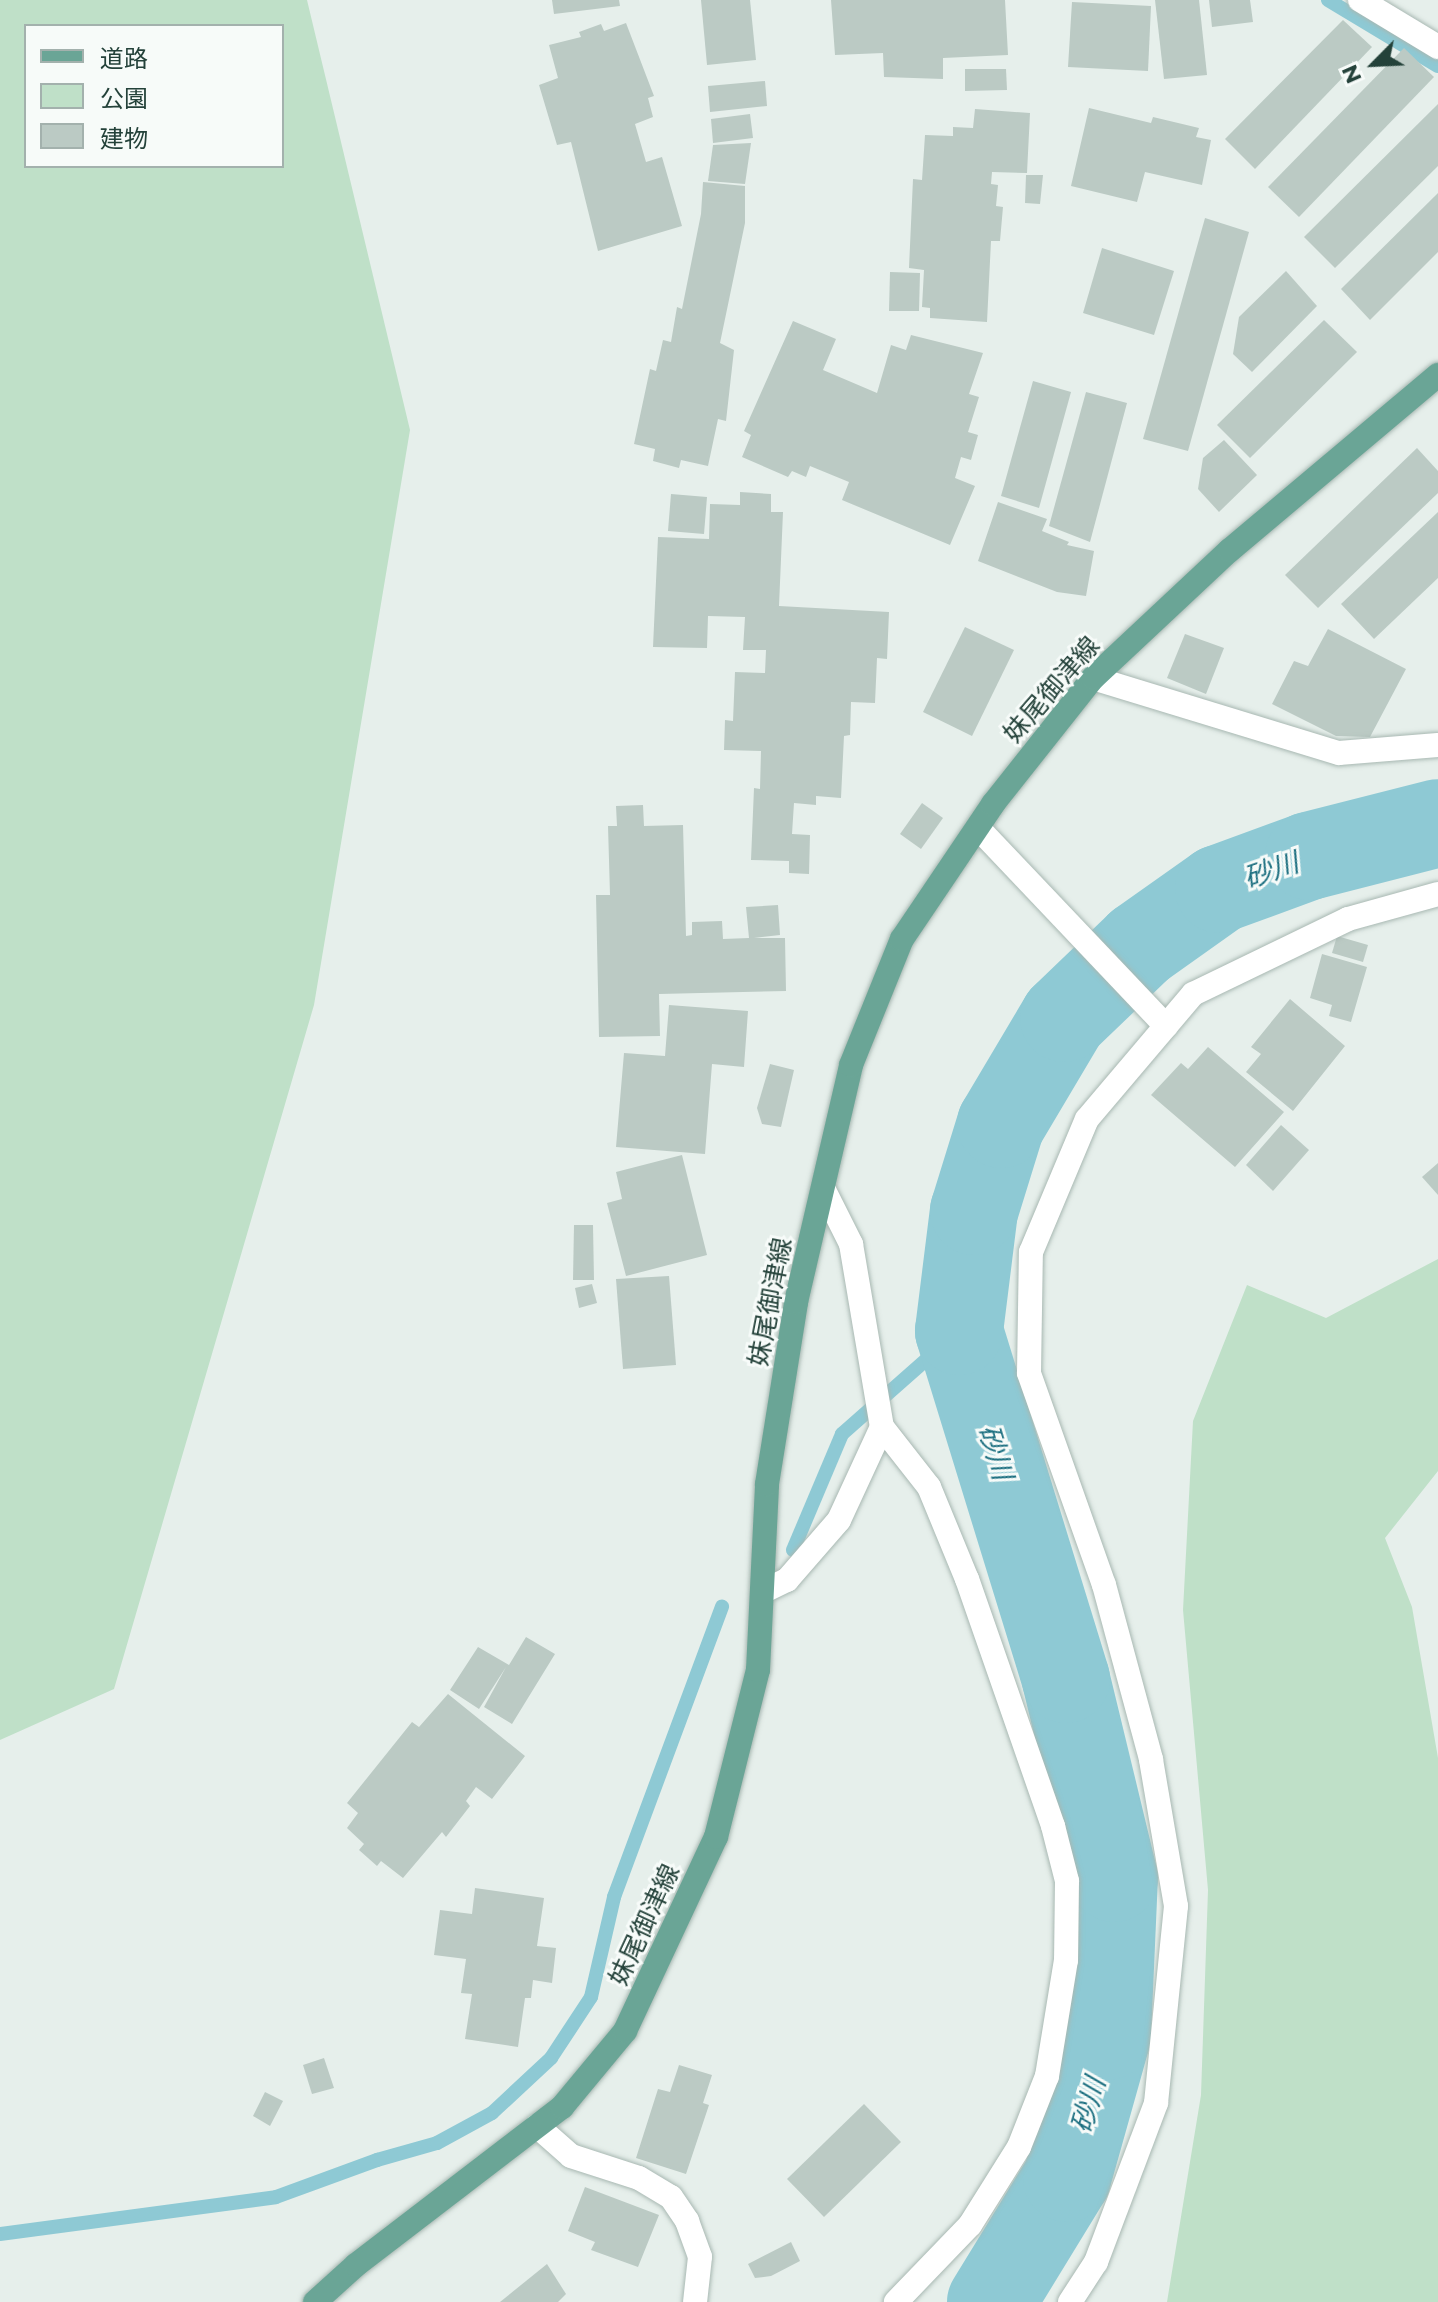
<!DOCTYPE html>
<meta charset="utf-8">
<style>
body{margin:0}
#map{position:relative;width:1438px;height:2302px;overflow:hidden;background:#e6efeb;font-family:Montserrat,"Noto Sans JP",sans-serif}
div>[style]{position:absolute}
.green>*{inset:0;background:#bfe0c8}
.stream>*{height:14px;margin:-7px;padding:0 7px;transform-origin:7px;border-radius:7px;background:#8ec9d4}
.river>*{height:88px;margin:-44px;padding:0 44px;transform-origin:44px;border-radius:44px;background:#8ec9d4}
.building>*{inset:0;background:#bbcac4}
.roads{filter:drop-shadow(0 0 2px #a8b8b2) drop-shadow(0 0 2px #a8b8b2)}
.minor>*{height:24px;margin:-12px;padding:0 12px;transform-origin:12px;border-radius:12px;background:#fff}
.primary>*{height:24px;margin:-12px;padding:0 12px;transform-origin:12px;border-radius:12px;background:#6aa596}
span{translate:-50% -50%;white-space:nowrap;text-align:center;line-height:1.15;-webkit-text-stroke:6px #f7fbf9;paint-order:stroke}
.street-label{font-size:26px;color:#24423a}
.water-label{font-size:28px;color:#1c6f80;font-style:italic}
.legend{position:absolute;left:24px;top:24px;width:260px;height:144px;box-sizing:border-box;background:#f7fbf9;border:2px solid #a3b1ad;margin:0;padding:10px 14px;list-style:none;font-size:24px;color:#24423a}
.legend li{display:flex;align-items:center;gap:16px;height:40px}
.legend b{width:40px;border:2px solid #a3b1ad}
.north{position:absolute;left:1334px;top:24px;width:80px;height:80px;-webkit-text-stroke:6px #f7fbf9;paint-order:stroke;rotate:246deg;font-size:22px;font-weight:700;line-height:32px;text-align:center;color:#24423a}
.north::after{content:'';display:block;margin:auto;width:28px;height:36px;background:#24423a;clip-path:polygon(50% 0,100% 100%,50% 72%,0 100%)}
</style>
<div id="map">
<div class="green">
<i style="clip-path:polygon(evenodd,0 0,307px 0,410px 430px,314px 1005px,114px 1689px,0 1740px,0 0,282px 26px,282px 166px,26px 166px,26px 26px,282px 26px)"></i>
<i style="clip-path:polygon(1438px 1259px,1438px 1471px,1385px 1538px,1412px 1607px,1438px 1758px,1438px 2302px,1167px 2302px,1201px 2095px,1208px 1890px,1183px 1610px,1193px 1421px,1247px 1285px,1326px 1318px)"></i>
</div>
<div class="stream">
<i style="left:1328px;top:0;width:128px;rotate:31deg"></i>
<i style="left:793px;top:1550px;width:126px;rotate:-67.1deg"></i>
<i style="left:842px;top:1434px;width:156px;rotate:-41.4deg"></i>
<i style="left:0;top:2234px;width:278px;rotate:-7.6deg"></i>
<i style="left:276px;top:2197px;width:108px;rotate:-20.1deg"></i>
<i style="left:377px;top:2160px;width:62px;rotate:-15.8deg"></i>
<i style="left:437px;top:2143px;width:63px;rotate:-28.6deg"></i>
<i style="left:492px;top:2113px;width:81px;rotate:-43deg"></i>
<i style="left:551px;top:2058px;width:73px;rotate:-56.7deg"></i>
<i style="left:591px;top:1997px;width:103px;rotate:-77deg"></i>
<i style="left:614px;top:1897px;width:310px;rotate:-69.6deg"></i>
</div>
<div class="river">
<i style="left:991px;top:2302px;width:145px;rotate:-58.5deg"></i>
<i style="left:1067px;top:2178px;width:148px;rotate:-74.3deg"></i>
<i style="left:1107px;top:2036px;width:158px;rotate:-87.5deg"></i>
<i style="left:1114px;top:1878px;width:205px;rotate:-103.6deg"></i>
<i style="left:1066px;top:1679px;width:364px;rotate:-107.1deg"></i>
<i style="left:959px;top:1331px;width:121px;rotate:-82.9deg"></i>
<i style="left:974px;top:1211px;width:91px;rotate:-72.8deg"></i>
<i style="left:1001px;top:1124px;width:123px;rotate:-59.3deg"></i>
<i style="left:1064px;top:1018px;width:105px;rotate:-43.8deg"></i>
<i style="left:1140px;top:945px;width:97px;rotate:-35.3deg"></i>
<i style="left:1219px;top:889px;width:96px;rotate:-20.1deg"></i>
<i style="left:1309px;top:856px;width:133px;rotate:-14.3deg"></i>
</div>
<div class="building">
<i style="clip-path:polygon(552px 0,619px 0,620px 6px,554px 14px)"></i>
<i style="clip-path:polygon(701px 0,750px 0,756px 60px,707px 65px)"></i>
<i style="clip-path:polygon(831px 0,1005px 0,1008px 55px,943px 58px,943px 79px,884px 77px,883px 53px,835px 55px)"></i>
<i style="clip-path:polygon(1155px 0,1199px 0,1207px 75px,1164px 79px)"></i>
<i style="clip-path:polygon(1209px 0,1250px 0,1253px 22px,1212px 27px)"></i>
<i style="clip-path:polygon(1072px 2px,1151px 6px,1148px 71px,1068px 67px)"></i>
<i style="clip-path:polygon(1343px 20px,1372px 47px,1255px 169px,1225px 139px)"></i>
<i style="clip-path:polygon(626px 23px,654px 96px,648px 98px,653px 117px,635px 124px,646px 162px,662px 157px,682px 226px,598px 251px,571px 142px,557px 145px,539px 85px,558px 78px,549px 45px,581px 37px,579px 32px,601px 24px,604px 31px)"></i>
<i style="clip-path:polygon(1404px 48px,1434px 77px,1299px 217px,1268px 187px)"></i>
<i style="clip-path:polygon(965px 69px,1006px 69px,1007px 90px,965px 91px)"></i>
<i style="clip-path:polygon(765px 81px,767px 106px,710px 112px,708px 86px)"></i>
<i style="clip-path:polygon(1438px 104px,1438px 166px,1335px 268px,1304px 237px)"></i>
<i style="clip-path:polygon(1089px 108px,1151px 123px,1153px 117px,1199px 128px,1196px 137px,1211px 140px,1202px 185px,1145px 172px,1137px 202px,1071px 186px)"></i>
<i style="clip-path:polygon(975px 109px,1030px 113px,1027px 173px,992px 172px,991px 184px,998px 185px,996px 206px,1003px 207px,1000px 241px,991px 241px,987px 322px,930px 318px,930px 308px,922px 307px,924px 270px,909px 268px,913px 179px,922px 180px,925px 135px,953px 136px,953px 127px,973px 128px)"></i>
<i style="clip-path:polygon(750px 114px,753px 138px,713px 143px,711px 119px)"></i>
<i style="clip-path:polygon(751px 143px,745px 184px,708px 181px,713px 145px)"></i>
<i style="clip-path:polygon(1026px 175px,1043px 175px,1040px 204px,1025px 203px)"></i>
<i style="clip-path:polygon(703px 182px,745px 186px,745px 223px,720px 343px,734px 350px,726px 421px,718px 419px,708px 466px,681px 460px,679px 468px,653px 461px,655px 449px,634px 444px,650px 369px,656px 371px,663px 340px,671px 342px,677px 307px,682px 309px,701px 214px)"></i>
<i style="clip-path:polygon(1438px 193px,1438px 252px,1370px 320px,1341px 289px)"></i>
<i style="clip-path:polygon(1205px 218px,1249px 232px,1188px 451px,1143px 439px)"></i>
<i style="clip-path:polygon(1102px 248px,1174px 271px,1154px 335px,1083px 313px)"></i>
<i style="clip-path:polygon(1286px 271px,1317px 306px,1252px 372px,1233px 354px,1239px 317px)"></i>
<i style="clip-path:polygon(890px 272px,920px 273px,919px 311px,889px 311px)"></i>
<i style="clip-path:polygon(1324px 320px,1357px 352px,1250px 458px,1217px 425px)"></i>
<i style="clip-path:polygon(793px 321px,836px 339px,823px 370px,877px 393px,891px 345px,906px 350px,911px 335px,983px 353px,969px 394px,979px 397px,968px 432px,978px 435px,971px 460px,961px 457px,955px 478px,975px 486px,950px 545px,842px 500px,849px 482px,810px 466px,806px 477px,792px 471px,788px 477px,742px 457px,751px 435px,744px 431px)"></i>
<i style="clip-path:polygon(1033px 381px,1071px 392px,1039px 508px,1001px 496px)"></i>
<i style="clip-path:polygon(1086px 392px,1127px 403px,1090px 542px,1049px 526px)"></i>
<i style="clip-path:polygon(1224px 440px,1257px 475px,1219px 512px,1198px 489px,1203px 458px)"></i>
<i style="clip-path:polygon(1417px 448px,1438px 471px,1438px 493px,1318px 608px,1285px 575px)"></i>
<i style="clip-path:polygon(740px 492px,771px 494px,771px 512px,783px 512px,779px 606px,889px 612px,887px 659px,877px 658px,875px 703px,851px 702px,850px 735px,844px 736px,841px 798px,816px 796px,816px 805px,794px 803px,792px 834px,810px 835px,809px 874px,789px 873px,789px 861px,751px 860px,754px 788px,760px 789px,761px 751px,724px 750px,725px 720px,733px 721px,735px 672px,765px 673px,766px 650px,743px 650px,745px 617px,708px 616px,707px 648px,653px 647px,658px 537px,709px 539px,710px 504px,740px 505px)"></i>
<i style="clip-path:polygon(671px 494px,707px 497px,704px 534px,668px 531px)"></i>
<i style="clip-path:polygon(998px 502px,1047px 519px,1042px 531px,1069px 542px,1067px 545px,1094px 551px,1086px 596px,1057px 592px,978px 561px)"></i>
<i style="clip-path:polygon(1438px 512px,1438px 578px,1374px 639px,1341px 604px)"></i>
<i style="clip-path:polygon(965px 627px,1014px 650px,972px 736px,923px 712px)"></i>
<i style="clip-path:polygon(1328px 629px,1406px 669px,1370px 737px,1336px 736px,1272px 704px,1294px 661px,1308px 666px)"></i>
<i style="clip-path:polygon(1185px 634px,1224px 648px,1206px 694px,1167px 678px)"></i>
<i style="clip-path:polygon(922px 803px,943px 818px,921px 849px,900px 834px)"></i>
<i style="clip-path:polygon(643px 805px,644px 826px,683px 825px,686px 936px,692px 935px,692px 922px,722px 921px,723px 939px,749px 938px,746px 907px,778px 905px,780px 935px,754px 938px,785px 938px,786px 991px,659px 994px,660px 1036px,599px 1037px,596px 895px,610px 895px,608px 826px,617px 826px,616px 806px)"></i>
<i style="clip-path:polygon(1337px 936px,1368px 945px,1363px 962px,1332px 953px)"></i>
<i style="clip-path:polygon(1322px 954px,1367px 967px,1351px 1022px,1329px 1016px,1332px 1005px,1310px 998px)"></i>
<i style="clip-path:polygon(1290px 999px,1345px 1046px,1293px 1111px,1246px 1072px,1261px 1054px,1251px 1047px)"></i>
<i style="clip-path:polygon(669px 1005px,748px 1011px,744px 1067px,712px 1064px,705px 1154px,616px 1147px,624px 1053px,665px 1056px)"></i>
<i style="clip-path:polygon(1208px 1047px,1284px 1112px,1235px 1167px,1151px 1095px,1181px 1063px,1188px 1069px)"></i>
<i style="clip-path:polygon(770px 1064px,794px 1070px,781px 1127px,762px 1124px,757px 1108px)"></i>
<i style="clip-path:polygon(1281px 1125px,1309px 1150px,1273px 1191px,1246px 1165px)"></i>
<i style="clip-path:polygon(682px 1155px,707px 1255px,626px 1276px,607px 1203px,622px 1199px,616px 1172px)"></i>
<i style="clip-path:polygon(1438px 1163px,1438px 1195px,1422px 1177px)"></i>
<i style="clip-path:polygon(574px 1225px,593px 1225px,594px 1280px,573px 1280px)"></i>
<i style="clip-path:polygon(669px 1276px,676px 1365px,623px 1369px,616px 1279px)"></i>
<i style="clip-path:polygon(592px 1284px,597px 1303px,579px 1308px,575px 1288px)"></i>
<i style="clip-path:polygon(526px 1637px,555px 1654px,512px 1724px,484px 1707px,506px 1667px,479px 1709px,450px 1690px,478px 1647px,509px 1665px)"></i>
<i style="clip-path:polygon(448px 1694px,525px 1756px,492px 1799px,476px 1787px,466px 1801px,470px 1806px,446px 1837px,442px 1832px,403px 1878px,381px 1861px,377px 1866px,359px 1850px,364px 1844px,347px 1828px,358px 1813px,347px 1803px,412px 1722px,419px 1727px)"></i>
<i style="clip-path:polygon(475px 1888px,544px 1898px,537px 1946px,556px 1948px,552px 1983px,533px 1980px,531px 1998px,525px 1998px,518px 2047px,465px 2039px,472px 1994px,461px 1993px,466px 1959px,434px 1955px,440px 1910px,472px 1914px)"></i>
<i style="clip-path:polygon(324px 2058px,334px 2088px,312px 2094px,303px 2065px)"></i>
<i style="clip-path:polygon(679px 2065px,712px 2075px,703px 2103px,709px 2105px,686px 2174px,636px 2158px,658px 2089px,670px 2092px)"></i>
<i style="clip-path:polygon(265px 2092px,283px 2101px,270px 2126px,253px 2116px)"></i>
<i style="clip-path:polygon(864px 2104px,901px 2142px,824px 2217px,787px 2179px)"></i>
<i style="clip-path:polygon(585px 2187px,659px 2215px,638px 2267px,591px 2250px,595px 2242px,568px 2231px)"></i>
<i style="clip-path:polygon(791px 2242px,800px 2261px,771px 2276px,755px 2278px,748px 2264px)"></i>
<i style="clip-path:polygon(547px 2264px,566px 2294px,558px 2302px,500px 2302px)"></i>
</div>
<div class="roads">
<div class="minor">
<i style="left:1360px;top:0;width:91px;rotate:31.1deg"></i>
<i style="left:1093px;top:678px;width:257px;rotate:17deg"></i>
<i style="left:1339px;top:753px;width:99px;rotate:-4.6deg"></i>
<i style="left:978px;top:828px;width:273px;rotate:46.5deg"></i>
<i style="left:823px;top:1188px;width:63px;rotate:63.4deg"></i>
<i style="left:851px;top:1244px;width:186px;rotate:80.4deg"></i>
<i style="left:882px;top:1427px;width:76px;rotate:51.9deg"></i>
<i style="left:929px;top:1487px;width:100px;rotate:67.6deg"></i>
<i style="left:967px;top:1579px;width:262px;rotate:70.8deg"></i>
<i style="left:1053px;top:1826px;width:57px;rotate:75.7deg"></i>
<i style="left:1067px;top:1881px;width:79px;rotate:90.7deg"></i>
<i style="left:1066px;top:1960px;width:118px;rotate:99.3deg"></i>
<i style="left:1047px;top:2076px;width:76px;rotate:111.5deg"></i>
<i style="left:1019px;top:2147px;width:92px;rotate:122.1deg"></i>
<i style="left:970px;top:2225px;width:107px;rotate:133.9deg"></i>
<i style="left:762px;top:1592px;width:28px;rotate:-26deg"></i>
<i style="left:787px;top:1580px;width:79px;rotate:-49.1deg"></i>
<i style="left:839px;top:1520px;width:102px;rotate:-65.2deg"></i>
<i style="left:537px;top:2126px;width:45px;rotate:41.4deg"></i>
<i style="left:571px;top:2156px;width:71px;rotate:17.9deg"></i>
<i style="left:639px;top:2178px;width:37px;rotate:31deg"></i>
<i style="left:671px;top:2197px;width:29px;rotate:56deg"></i>
<i style="left:687px;top:2221px;width:38px;rotate:70deg"></i>
<i style="left:700px;top:2257px;width:45px;rotate:96.3deg"></i>
<i style="left:1070px;top:2302px;width:48px;rotate:-57deg"></i>
<i style="left:1096px;top:2262px;width:170px;rotate:-69.3deg"></i>
<i style="left:1156px;top:2103px;width:198px;rotate:-84.2deg"></i>
<i style="left:1176px;top:1906px;width:149px;rotate:-99.7deg"></i>
<i style="left:1151px;top:1759px;width:180px;rotate:-105.1deg"></i>
<i style="left:1104px;top:1585px;width:225px;rotate:-109.5deg"></i>
<i style="left:1029px;top:1373px;width:121px;rotate:-89.1deg"></i>
<i style="left:1031px;top:1252px;width:144px;rotate:-67.2deg"></i>
<i style="left:1087px;top:1119px;width:164px;rotate:-49.7deg"></i>
<i style="left:1193px;top:994px;width:172px;rotate:-25.8deg"></i>
<i style="left:1348px;top:919px;width:93px;rotate:-15.5deg"></i>
</div>
<div class="primary">
<i style="left:315px;top:2302px;width:55px;rotate:-42.1deg"></i>
<i style="left:356px;top:2265px;width:260px;rotate:-37.5deg"></i>
<i style="left:562px;top:2107px;width:99px;rotate:-50.3deg"></i>
<i style="left:625px;top:2031px;width:214px;rotate:-64.9deg"></i>
<i style="left:716px;top:1837px;width:172px;rotate:-75.9deg"></i>
<i style="left:758px;top:1670px;width:186px;rotate:-87.2deg"></i>
<i style="left:767px;top:1484px;width:184px;rotate:-80.9deg"></i>
<i style="left:796px;top:1302px;width:243px;rotate:-76.9deg"></i>
<i style="left:851px;top:1065px;width:136px;rotate:-68deg"></i>
<i style="left:902px;top:939px;width:163px;rotate:-56deg"></i>
<i style="left:993px;top:804px;width:161px;rotate:-51.6deg"></i>
<i style="left:1093px;top:678px;width:187px;rotate:-43.1deg"></i>
<i style="left:1230px;top:550px;width:272px;rotate:-40.1deg"></i>
</div>
</div>
<div class="street-label">
<span style="left:1052px;top:690px;rotate:-49deg">妹尾御津線</span>
<span style="left:771px;top:1302px;rotate:-79deg">妹尾御津線</span>
<span style="left:645px;top:1925px;rotate:-65deg">妹尾御津線</span>
</div>
<div class="water-label">
<span style="left:1271px;top:870px;rotate:-19deg">砂川</span>
<span style="left:996px;top:1452px;rotate:73deg">砂川</span>
<span style="left:1088px;top:2105px;rotate:-74deg">砂川</span>
</div>
<ul class="legend">
<li><b style="height:10px;background:#6aa596"></b>道路</li>
<li><b style="height:22px;background:#bfe0c8"></b>公園</li>
<li><b style="height:22px;background:#bbcac4"></b>建物</li>
</ul>
<div class="north">N</div>
</div>
